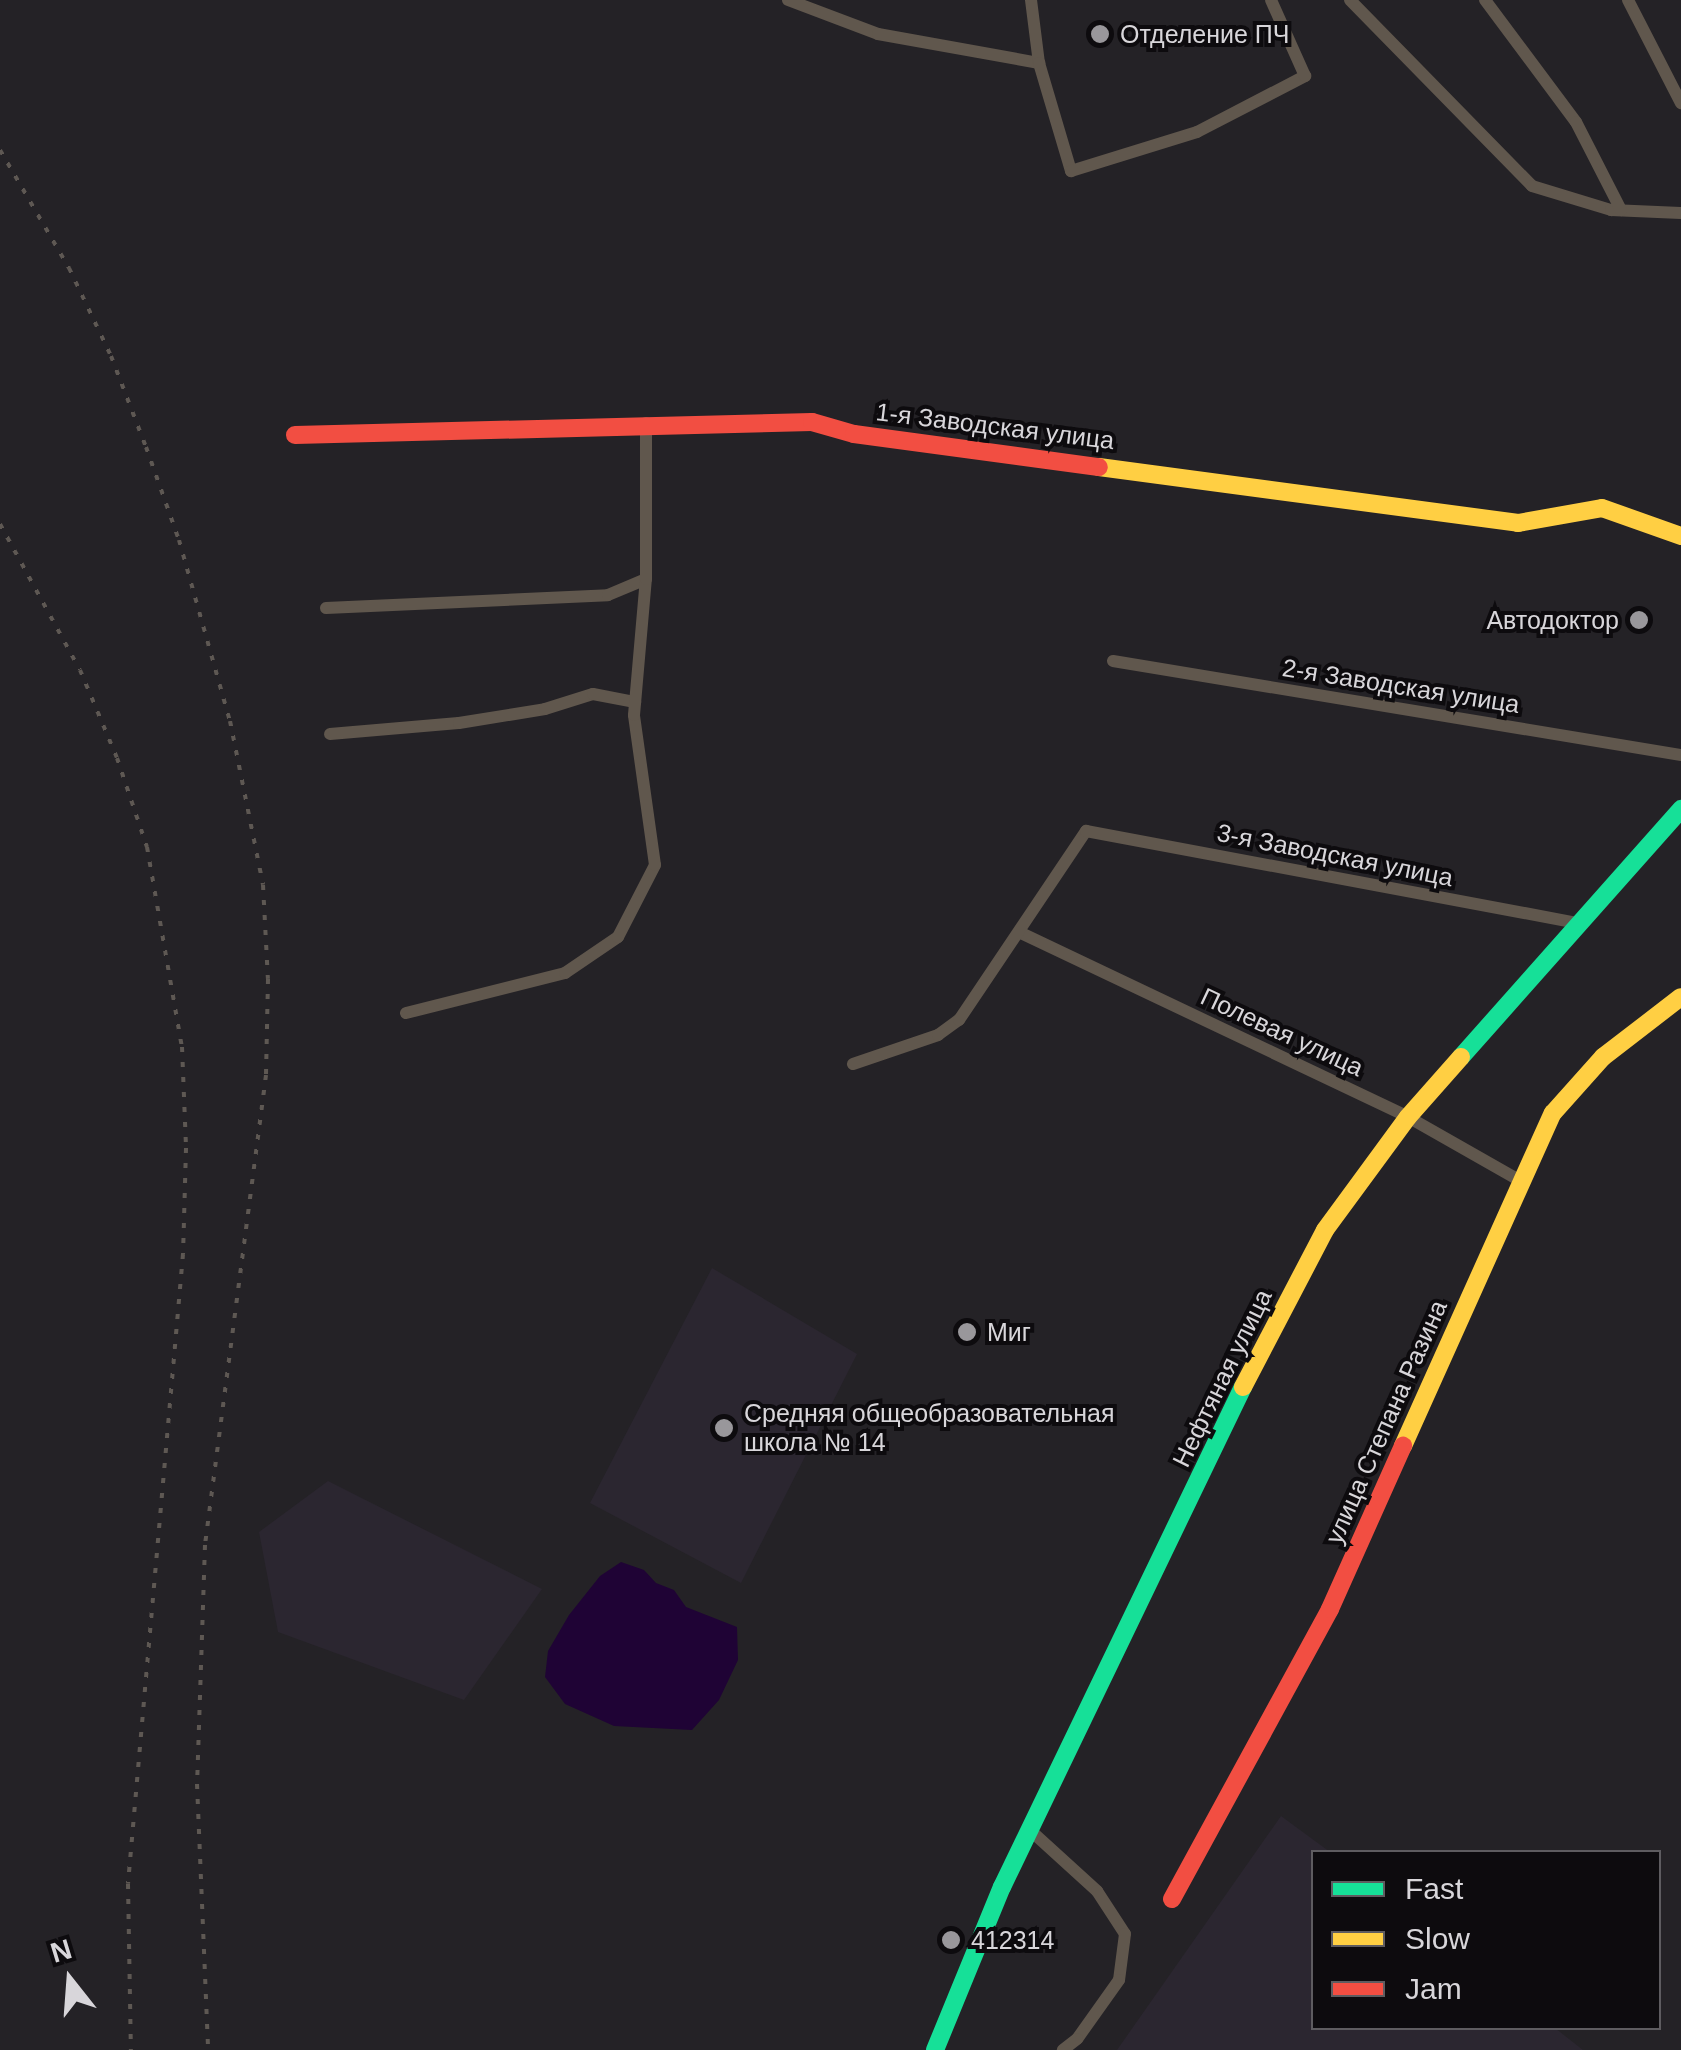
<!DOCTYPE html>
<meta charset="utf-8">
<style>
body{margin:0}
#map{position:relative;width:1681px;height:2050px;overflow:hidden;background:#242226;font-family:Helvetica,sans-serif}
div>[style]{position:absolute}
.built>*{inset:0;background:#2b2630}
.water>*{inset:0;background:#1f0335}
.street>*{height:12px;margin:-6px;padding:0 6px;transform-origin:6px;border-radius:6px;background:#60574d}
.fast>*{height:18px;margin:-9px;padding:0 9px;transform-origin:9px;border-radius:9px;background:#16e098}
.slow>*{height:18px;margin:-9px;padding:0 9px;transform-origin:9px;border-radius:9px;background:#ffcf43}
.jam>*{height:18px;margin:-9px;padding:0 9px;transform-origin:9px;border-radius:9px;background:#f24e42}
.rail>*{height:4px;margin-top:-2px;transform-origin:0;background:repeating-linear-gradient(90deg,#5e5853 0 5px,transparent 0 15px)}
.dots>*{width:28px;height:28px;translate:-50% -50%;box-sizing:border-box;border:5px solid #0d0b0e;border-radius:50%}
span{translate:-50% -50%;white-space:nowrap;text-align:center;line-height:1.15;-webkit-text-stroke:8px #0d0b0e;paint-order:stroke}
.poi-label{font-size:25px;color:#d8d6da}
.left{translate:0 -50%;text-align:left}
.right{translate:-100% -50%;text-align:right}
.street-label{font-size:25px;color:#d8d6da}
.legend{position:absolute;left:1311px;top:1850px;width:350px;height:180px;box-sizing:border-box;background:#0d0b0e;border:2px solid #5e5c60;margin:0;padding:12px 18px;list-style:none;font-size:30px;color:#d8d6da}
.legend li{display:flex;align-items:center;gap:20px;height:50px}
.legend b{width:50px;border:2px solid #5e5c60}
.north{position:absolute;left:20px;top:1930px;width:100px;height:100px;-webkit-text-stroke:8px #0d0b0e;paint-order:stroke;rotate:343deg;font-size:28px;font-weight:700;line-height:40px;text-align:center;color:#d8d6da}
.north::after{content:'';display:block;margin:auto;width:35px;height:45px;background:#d8d6da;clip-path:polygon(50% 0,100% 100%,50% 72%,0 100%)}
</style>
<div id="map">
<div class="built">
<i style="clip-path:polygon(712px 1268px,857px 1354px,741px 1583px,590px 1503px)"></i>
<i style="clip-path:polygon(328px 1481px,542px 1589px,464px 1700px,278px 1632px,259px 1532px)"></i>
<i style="clip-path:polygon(1281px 1816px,1330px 1852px,1314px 1852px,1314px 2028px,1555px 2028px,1583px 2050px,1117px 2050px)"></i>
</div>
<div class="water">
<i style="clip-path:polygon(621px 1562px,644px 1570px,656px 1583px,674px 1590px,686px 1607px,737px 1627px,738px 1660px,719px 1700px,692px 1730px,614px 1726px,565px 1704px,545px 1677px,548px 1651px,569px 1615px,600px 1576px)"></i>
</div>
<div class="street">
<i style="left:788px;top:0;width:96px;rotate:20.7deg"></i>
<i style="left:878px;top:34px;width:164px;rotate:10.2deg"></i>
<i style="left:1031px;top:0;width:64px;rotate:82.8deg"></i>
<i style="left:1039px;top:63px;width:113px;rotate:73.5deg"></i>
<i style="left:1071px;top:171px;width:132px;rotate:-17.2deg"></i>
<i style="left:1197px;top:132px;width:122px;rotate:-27.4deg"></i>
<i style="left:1305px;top:76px;width:83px;rotate:-114.1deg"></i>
<i style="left:1350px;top:0;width:260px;rotate:45.6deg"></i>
<i style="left:1532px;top:186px;width:83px;rotate:16.9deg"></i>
<i style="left:1611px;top:210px;width:70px;rotate:2.5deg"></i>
<i style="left:1485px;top:0;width:152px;rotate:53.3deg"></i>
<i style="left:1576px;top:122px;width:99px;rotate:62.9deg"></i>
<i style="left:1628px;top:0;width:116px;rotate:62.8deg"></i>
<i style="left:326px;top:608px;width:282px;rotate:-2.6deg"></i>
<i style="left:608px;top:595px;width:41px;rotate:-22.8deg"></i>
<i style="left:1113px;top:661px;width:576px;rotate:9.4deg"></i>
<i style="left:330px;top:734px;width:129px;rotate:-4.9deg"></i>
<i style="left:459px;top:723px;width:87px;rotate:-9.2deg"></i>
<i style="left:545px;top:709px;width:50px;rotate:-17.4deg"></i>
<i style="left:593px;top:694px;width:43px;rotate:10.8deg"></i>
<i style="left:1021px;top:933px;width:429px;rotate:25.4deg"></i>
<i style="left:1408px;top:1117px;width:128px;rotate:29.6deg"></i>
<i style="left:406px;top:1013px;width:164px;rotate:-14.1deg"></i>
<i style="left:565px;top:973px;width:64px;rotate:-34.2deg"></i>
<i style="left:618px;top:937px;width:81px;rotate:-62.8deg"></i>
<i style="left:655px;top:865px;width:151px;rotate:-98deg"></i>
<i style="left:634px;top:715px;width:137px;rotate:-85deg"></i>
<i style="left:646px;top:579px;width:156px;rotate:-90deg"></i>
<i style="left:853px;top:1064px;width:90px;rotate:-18.8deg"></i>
<i style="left:938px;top:1035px;width:26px;rotate:-36deg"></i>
<i style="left:959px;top:1020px;width:228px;rotate:-56.1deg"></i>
<i style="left:1086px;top:831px;width:499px;rotate:10.6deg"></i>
<i style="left:1030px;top:1830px;width:91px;rotate:42.3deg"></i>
<i style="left:1097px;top:1891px;width:51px;rotate:56.9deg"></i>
<i style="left:1125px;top:1934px;width:46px;rotate:97.4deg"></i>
<i style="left:1119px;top:1980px;width:72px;rotate:125.4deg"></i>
<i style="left:1077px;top:2039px;width:18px;rotate:142deg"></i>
</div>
<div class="fast">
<i style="left:1461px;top:1057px;width:332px;rotate:-48.4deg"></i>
<i style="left:935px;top:2050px;width:176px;rotate:-67.7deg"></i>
<i style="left:1002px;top:1887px;width:555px;rotate:-64.27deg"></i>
</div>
<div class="slow">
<i style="left:1099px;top:467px;width:423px;rotate:7.6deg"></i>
<i style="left:1518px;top:523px;width:85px;rotate:-10.1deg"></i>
<i style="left:1602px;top:508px;width:84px;rotate:19.5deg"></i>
<i style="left:1243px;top:1387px;width:177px;rotate:-62.4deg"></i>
<i style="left:1325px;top:1230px;width:140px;rotate:-53.7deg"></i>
<i style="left:1408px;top:1117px;width:80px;rotate:-48.5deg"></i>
<i style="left:1403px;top:1446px;width:365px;rotate:-65.8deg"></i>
<i style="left:1553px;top:1113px;width:75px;rotate:-48.2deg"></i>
<i style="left:1603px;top:1057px;width:98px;rotate:-37.6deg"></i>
</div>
<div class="jam">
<i style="left:295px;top:435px;width:517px;rotate:-1.44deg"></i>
<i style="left:812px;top:422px;width:44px;rotate:15.9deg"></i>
<i style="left:854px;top:434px;width:247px;rotate:7.7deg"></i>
<i style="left:1172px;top:1899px;width:330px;rotate:-61.4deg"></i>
<i style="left:1330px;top:1609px;width:179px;rotate:-65.9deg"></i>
</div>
<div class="rail">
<i style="left:0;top:150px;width:137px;rotate:59.7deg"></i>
<i style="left:69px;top:268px;width:98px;rotate:64.5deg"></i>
<i style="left:111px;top:356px;width:97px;rotate:69deg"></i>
<i style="left:146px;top:447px;width:99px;rotate:70.5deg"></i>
<i style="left:179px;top:540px;width:188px;rotate:74.3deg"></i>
<i style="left:230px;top:721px;width:167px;rotate:78.6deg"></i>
<i style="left:263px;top:885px;width:94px;rotate:87deg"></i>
<i style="left:268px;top:979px;width:96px;rotate:91.2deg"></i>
<i style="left:266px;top:1075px;width:474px;rotate:97.4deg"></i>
<i style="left:205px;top:1545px;width:239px;rotate:91.9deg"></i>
<i style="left:197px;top:1784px;width:266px;rotate:87.6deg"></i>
<i style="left:0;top:524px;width:166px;rotate:61.3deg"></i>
<i style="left:80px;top:670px;width:95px;rotate:67.2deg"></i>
<i style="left:117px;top:758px;width:94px;rotate:71.4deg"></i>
<i style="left:147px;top:847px;width:203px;rotate:80.1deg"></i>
<i style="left:182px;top:1047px;width:101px;rotate:87.7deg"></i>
<i style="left:186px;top:1148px;width:106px;rotate:91.6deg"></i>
<i style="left:183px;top:1254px;width:632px;rotate:94.99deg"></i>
<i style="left:128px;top:1884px;width:166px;rotate:89deg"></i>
</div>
<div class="dots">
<i style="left:1100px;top:34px;background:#99979b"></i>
<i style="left:1639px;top:620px;background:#99979b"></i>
<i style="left:967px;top:1332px;background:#99979b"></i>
<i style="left:724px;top:1428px;background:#99979b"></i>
<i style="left:951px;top:1940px;background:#99979b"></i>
</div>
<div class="poi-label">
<span class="left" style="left:1120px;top:34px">Отделение ПЧ</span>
<span class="right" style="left:1619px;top:620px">Автодоктор</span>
<span class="left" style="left:987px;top:1332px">Миг</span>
<span class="left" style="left:744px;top:1428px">Средняя общеобразовательная<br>школа № 14</span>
<span class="left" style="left:971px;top:1940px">412314</span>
</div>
<div class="street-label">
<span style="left:995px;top:426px;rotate:7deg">1-я Заводская улица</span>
<span style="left:1401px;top:686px;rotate:9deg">2-я Заводская улица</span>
<span style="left:1335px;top:855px;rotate:11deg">3-я Заводская улица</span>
<span style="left:1282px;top:1032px;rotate:25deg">Полевая улица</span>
<span style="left:1222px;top:1378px;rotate:-64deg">Нефтяная улица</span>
<span style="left:1386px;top:1422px;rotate:-66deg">улица Степана Разина</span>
</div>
<ul class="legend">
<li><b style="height:12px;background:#16e098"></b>Fast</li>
<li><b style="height:12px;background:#ffcf43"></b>Slow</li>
<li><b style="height:12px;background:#f24e42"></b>Jam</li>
</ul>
<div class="north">N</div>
</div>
